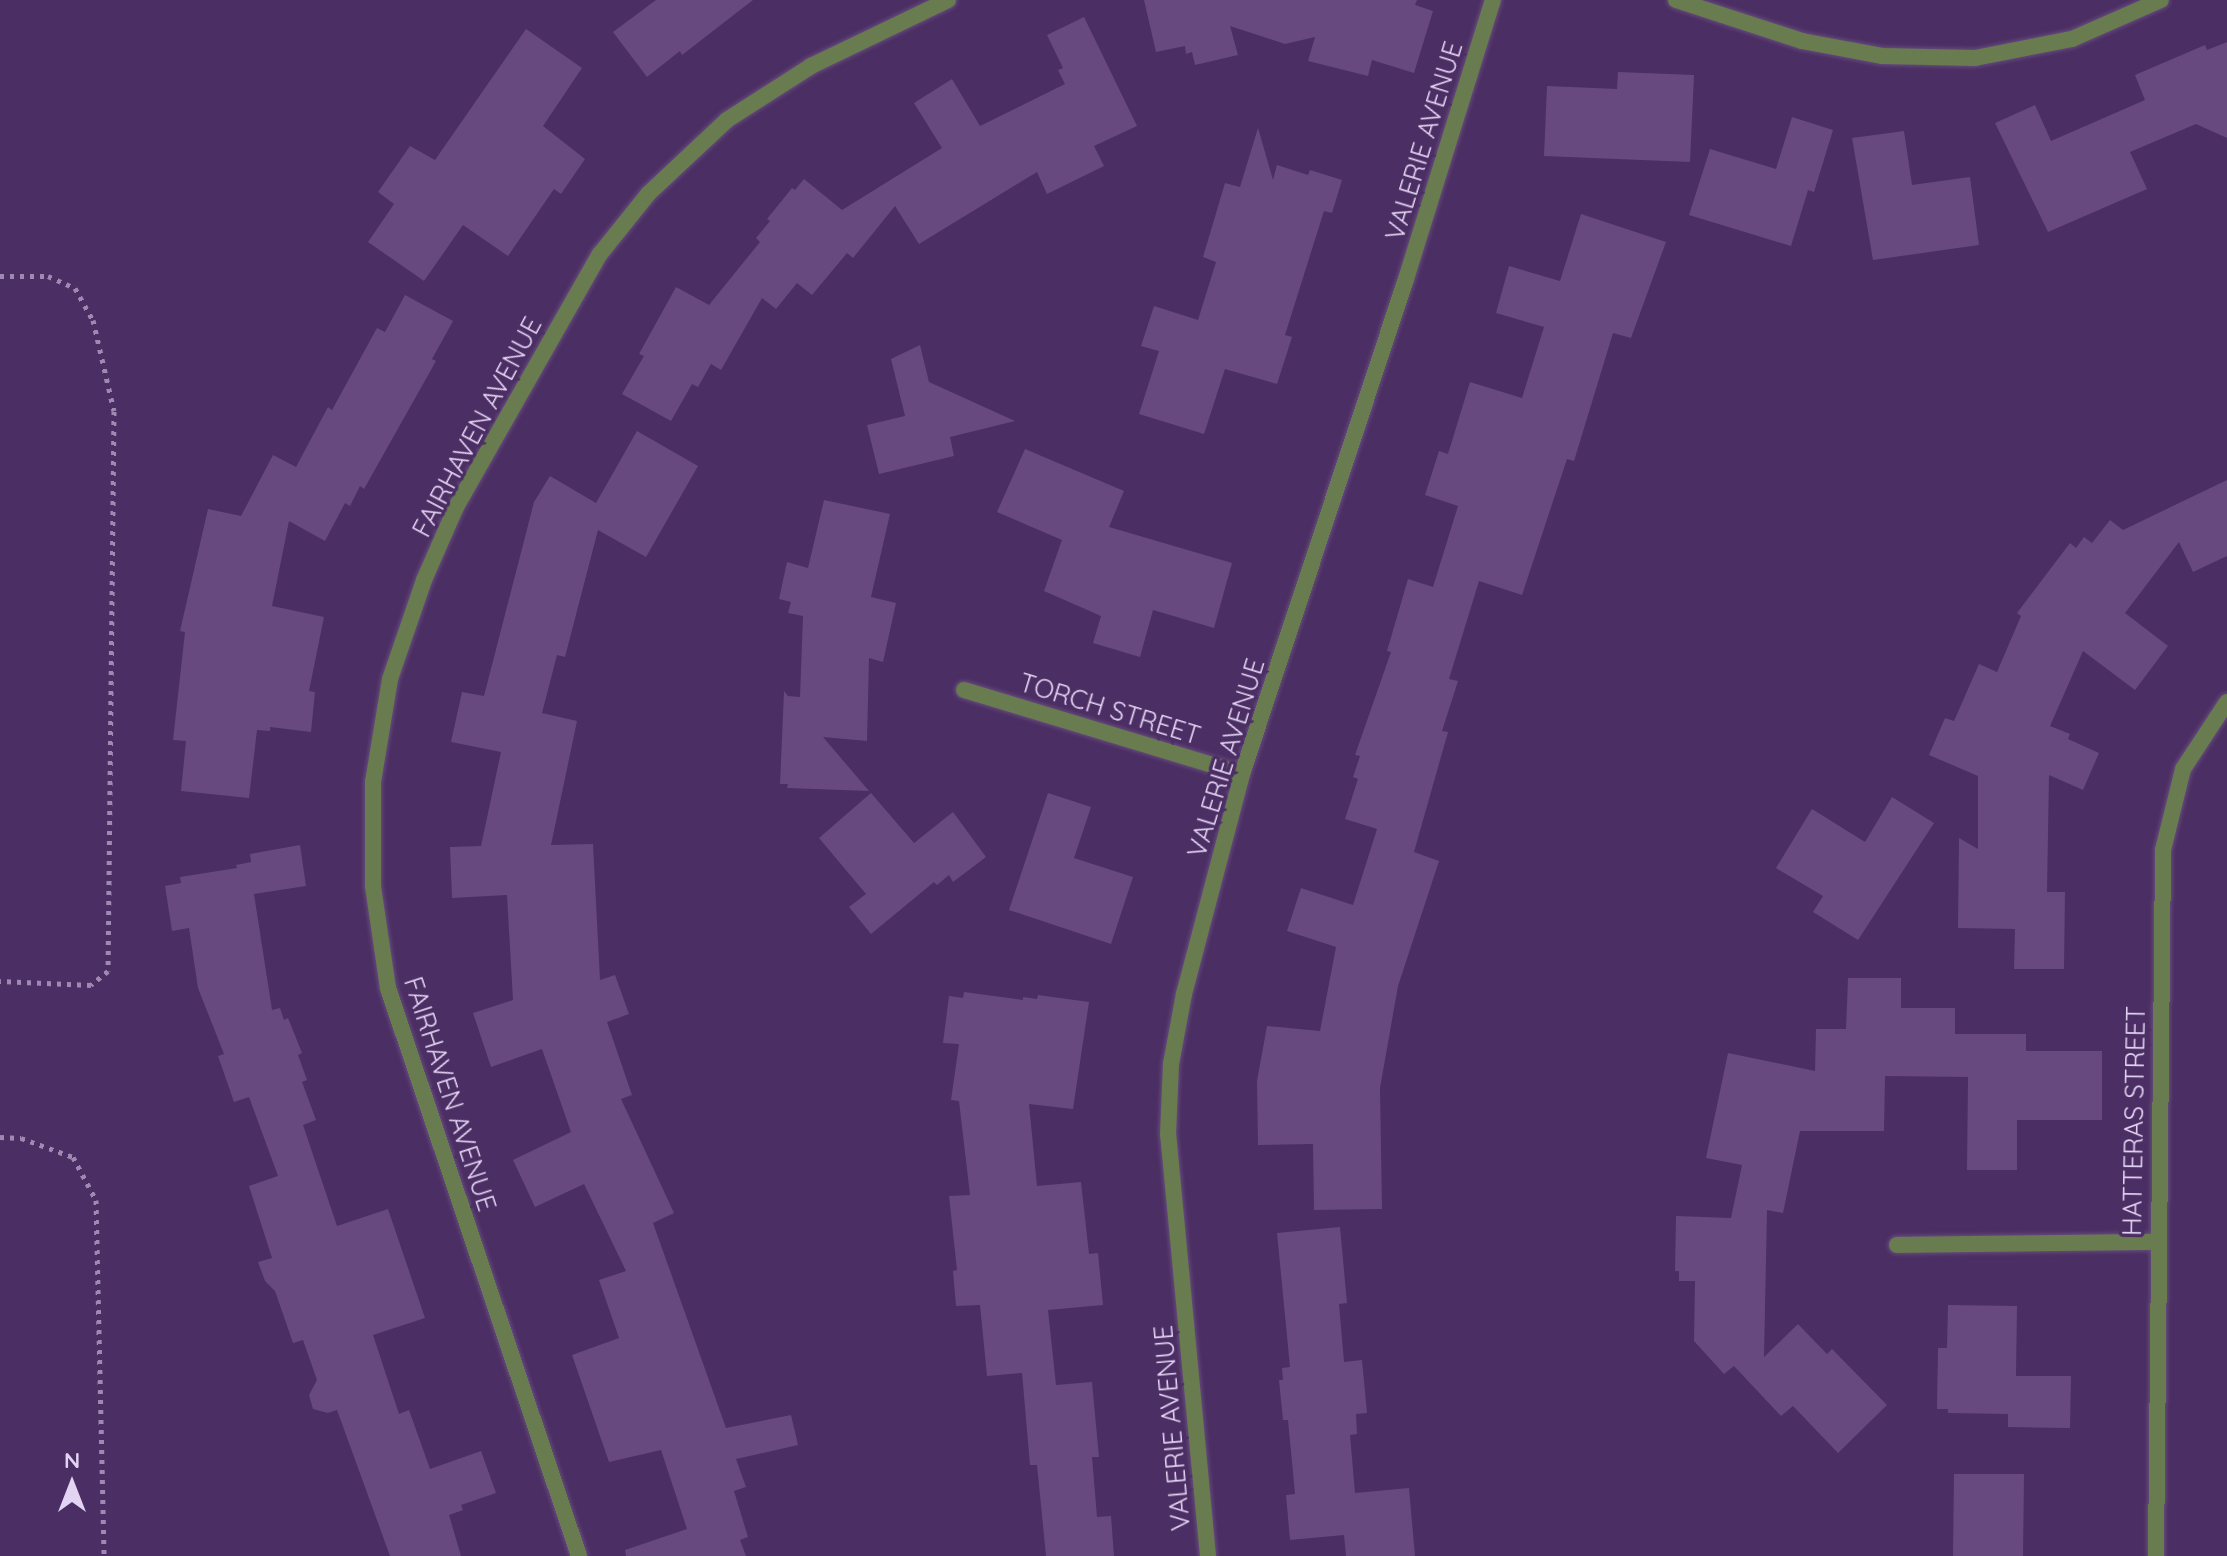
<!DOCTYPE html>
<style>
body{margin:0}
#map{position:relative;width:2227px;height:1556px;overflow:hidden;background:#4b2e63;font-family:Quicksand,sans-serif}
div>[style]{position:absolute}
.building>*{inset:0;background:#674980}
.path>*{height:5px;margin-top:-2.5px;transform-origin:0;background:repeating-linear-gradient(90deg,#9f89b2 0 4px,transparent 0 10px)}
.roads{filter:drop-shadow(0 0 2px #674c7d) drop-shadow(0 0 2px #674c7d)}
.street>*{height:16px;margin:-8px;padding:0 8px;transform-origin:8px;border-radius:8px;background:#687c4f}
span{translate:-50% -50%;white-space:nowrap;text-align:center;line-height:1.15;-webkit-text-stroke:7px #4b2e63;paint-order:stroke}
.street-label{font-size:26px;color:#e4d4f4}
.north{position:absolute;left:32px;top:1444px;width:80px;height:80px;-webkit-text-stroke:6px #4b2e63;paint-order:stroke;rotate:0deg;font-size:22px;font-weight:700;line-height:32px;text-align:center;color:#e4d4f4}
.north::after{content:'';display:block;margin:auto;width:28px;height:36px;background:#e4d4f4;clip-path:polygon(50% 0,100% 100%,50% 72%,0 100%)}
</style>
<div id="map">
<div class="building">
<i style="clip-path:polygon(656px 0,753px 0,682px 55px,680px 51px,647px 77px,613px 32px)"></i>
<i style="clip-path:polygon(1144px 0,1417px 0,1415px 5px,1433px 11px,1414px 73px,1372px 60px,1368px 76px,1308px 61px,1315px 37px,1285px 44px,1230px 26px,1238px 55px,1195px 65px,1192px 52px,1186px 54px,1185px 46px,1156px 52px)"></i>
<i style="clip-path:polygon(1084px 17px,1137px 126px,1094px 146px,1104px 166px,1047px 194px,1037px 172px,919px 244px,895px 206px,853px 258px,847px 253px,812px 295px,797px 283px,776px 309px,762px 298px,721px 370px,711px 364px,698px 387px,692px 384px,671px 421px,622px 394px,644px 356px,639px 354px,676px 287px,709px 305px,760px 242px,756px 238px,770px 221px,767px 219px,792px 188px,795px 190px,804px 179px,842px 210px,942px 148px,914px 103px,952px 79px,980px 126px,1065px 84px,1058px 70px,1063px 68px,1047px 35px)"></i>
<i style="clip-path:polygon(526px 29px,582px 68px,543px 126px,585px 159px,561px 194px,554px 189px,508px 256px,463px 225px,424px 281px,368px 242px,394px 204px,378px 192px,410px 146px,435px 160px)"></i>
<i style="clip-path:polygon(2227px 42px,2227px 138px,2196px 124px,2130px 152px,2147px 189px,2048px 232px,1995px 123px,2035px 105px,2051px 141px,2145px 100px,2135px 75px,2205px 45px,2207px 50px)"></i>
<i style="clip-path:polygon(1618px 72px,1694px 75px,1690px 162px,1544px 156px,1547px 86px,1617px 89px)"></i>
<i style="clip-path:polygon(1792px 117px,1833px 130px,1814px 192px,1808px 190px,1791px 246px,1689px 215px,1710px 149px,1776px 169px)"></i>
<i style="clip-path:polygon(1258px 128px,1273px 180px,1277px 165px,1308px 175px,1310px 170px,1342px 180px,1332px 213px,1324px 211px,1285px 335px,1292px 337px,1277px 384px,1225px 369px,1204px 434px,1139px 414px,1159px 351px,1141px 346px,1154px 306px,1198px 320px,1216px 262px,1203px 257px,1225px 183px,1240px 187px)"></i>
<i style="clip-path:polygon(1904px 131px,1912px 185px,1970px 177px,1979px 245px,1873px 260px,1852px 138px)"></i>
<i style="clip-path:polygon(1581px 214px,1666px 242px,1631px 338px,1613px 333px,1574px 461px,1567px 459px,1522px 595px,1479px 581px,1449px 679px,1458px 681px,1442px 731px,1448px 732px,1414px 852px,1439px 861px,1398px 986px,1380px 1088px,1382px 1209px,1314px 1210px,1313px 1144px,1258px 1145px,1257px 1081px,1267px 1026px,1320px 1031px,1336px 947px,1287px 931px,1301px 888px,1353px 905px,1377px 829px,1345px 819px,1358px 779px,1353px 777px,1360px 756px,1355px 755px,1391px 652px,1387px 651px,1408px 579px,1433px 587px,1458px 506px,1425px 495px,1439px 451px,1448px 454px,1470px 382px,1522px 398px,1544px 327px,1496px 313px,1509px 266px,1560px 281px)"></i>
<i style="clip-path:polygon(405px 295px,453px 321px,432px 359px,436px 361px,364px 489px,360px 486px,350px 506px,345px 503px,325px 541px,289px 521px,272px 606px,324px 617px,309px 691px,315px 692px,311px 732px,270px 727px,270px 731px,257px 730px,249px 798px,181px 791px,186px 741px,173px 740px,185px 632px,180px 631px,208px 509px,241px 516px,273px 455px,296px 467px,328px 407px,332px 410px,377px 328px,385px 332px)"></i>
<i style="clip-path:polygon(920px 345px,929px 382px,1015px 421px,950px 437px,954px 456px,879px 474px,867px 425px,905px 416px,891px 359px)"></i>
<i style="clip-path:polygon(637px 431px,698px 466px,646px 557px,598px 530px,565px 657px,557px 655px,542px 713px,577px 721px,551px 845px,593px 844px,600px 980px,615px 975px,629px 1014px,607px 1022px,632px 1095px,621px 1099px,674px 1213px,653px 1223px,726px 1428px,791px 1415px,798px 1445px,736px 1459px,746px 1487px,734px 1491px,748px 1537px,740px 1540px,746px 1556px,626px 1556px,625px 1550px,687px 1529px,661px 1450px,609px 1462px,572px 1355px,619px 1338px,599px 1280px,626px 1271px,584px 1184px,535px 1207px,513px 1160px,571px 1132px,542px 1049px,491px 1067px,473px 1013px,513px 1000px,507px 895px,452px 898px,450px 847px,481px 846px,501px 752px,451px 742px,462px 692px,484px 696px,534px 502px,550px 476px,596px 503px)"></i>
<i style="clip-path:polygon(1025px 449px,1124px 491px,1109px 527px,1232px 563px,1214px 628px,1153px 610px,1140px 657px,1093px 643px,1101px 616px,1044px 591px,1062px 540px,997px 512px)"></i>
<i style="clip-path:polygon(2227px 480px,2227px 556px,2193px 572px,2179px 542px,2125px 613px,2168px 646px,2135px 690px,2083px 651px,2050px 726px,2070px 734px,2068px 739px,2099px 753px,2083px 790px,2049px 775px,2047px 892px,2065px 892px,2064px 969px,2014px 969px,2015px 929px,1958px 928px,1959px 838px,1978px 849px,1978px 776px,1929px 755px,1945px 718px,1954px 721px,1979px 664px,1997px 672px,2021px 616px,2017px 613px,2070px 543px,2076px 548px,2084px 537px,2092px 543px,2110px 520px,2123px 530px)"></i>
<i style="clip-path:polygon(824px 500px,890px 514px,871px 597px,896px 603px,883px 662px,869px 658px,867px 741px,823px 737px,869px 791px,787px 788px,788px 784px,780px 784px,784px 691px,788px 696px,800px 697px,803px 616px,788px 613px,791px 602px,779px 599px,787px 562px,808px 568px)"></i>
<i style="clip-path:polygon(871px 793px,914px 843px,953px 812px,986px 857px,953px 882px,949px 875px,937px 885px,934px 882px,871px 934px,849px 907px,866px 894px,819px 838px)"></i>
<i style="clip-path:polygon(1048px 793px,1091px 807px,1074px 858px,1133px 877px,1111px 944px,1009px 910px)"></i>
<i style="clip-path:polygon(1892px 797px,1934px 823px,1858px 940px,1813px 912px,1823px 896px,1776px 868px,1812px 809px,1865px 842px)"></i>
<i style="clip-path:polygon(300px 845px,306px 886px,254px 894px,272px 1010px,280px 1008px,284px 1020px,288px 1018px,302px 1053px,298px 1055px,307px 1080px,302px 1082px,316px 1120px,303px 1125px,337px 1226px,388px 1209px,425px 1318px,373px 1335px,399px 1414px,409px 1410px,430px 1469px,481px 1451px,496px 1493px,461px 1505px,463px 1510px,449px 1515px,461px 1556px,390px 1556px,337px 1410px,328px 1413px,313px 1409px,309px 1395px,317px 1380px,303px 1340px,293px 1343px,275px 1291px,265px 1281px,258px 1262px,272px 1258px,249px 1186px,278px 1176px,249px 1097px,234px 1102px,218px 1056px,224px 1054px,198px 988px,189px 928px,172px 931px,165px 886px,181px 883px,180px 877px,237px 868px,236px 865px,251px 862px,250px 854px)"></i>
<i style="clip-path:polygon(1848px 978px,1901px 978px,1901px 1008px,1955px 1008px,1955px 1034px,2026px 1034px,2026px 1051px,2102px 1051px,2102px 1120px,2017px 1120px,2017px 1170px,1967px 1170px,1968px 1077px,1885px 1076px,1884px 1131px,1800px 1131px,1783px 1213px,1767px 1210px,1764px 1357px,1798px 1324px,1827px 1354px,1832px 1349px,1887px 1405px,1838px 1453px,1793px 1406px,1781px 1416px,1734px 1366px,1724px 1374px,1694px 1341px,1695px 1281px,1679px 1281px,1679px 1271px,1675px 1271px,1676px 1216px,1731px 1218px,1742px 1165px,1706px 1158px,1728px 1053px,1815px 1071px,1816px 1029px,1846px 1029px)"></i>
<i style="clip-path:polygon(964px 992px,1023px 1000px,1023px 997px,1037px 999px,1038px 995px,1089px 1002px,1073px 1109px,1029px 1104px,1037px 1186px,1081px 1182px,1089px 1254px,1098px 1253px,1103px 1305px,1048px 1310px,1056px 1385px,1092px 1382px,1099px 1457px,1092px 1457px,1097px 1517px,1111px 1516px,1114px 1556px,1046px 1556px,1037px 1465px,1030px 1465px,1022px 1373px,987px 1376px,980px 1305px,956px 1306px,953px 1271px,957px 1270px,949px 1196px,970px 1195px,959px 1101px,951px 1100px,959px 1044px,943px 1043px,949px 996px,963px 998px)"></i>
<i style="clip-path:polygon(1340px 1227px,1347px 1303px,1339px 1304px,1344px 1362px,1362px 1360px,1367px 1413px,1356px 1414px,1357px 1434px,1350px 1435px,1355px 1493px,1409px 1488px,1415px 1556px,1346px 1556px,1344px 1535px,1290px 1540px,1286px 1495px,1295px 1494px,1288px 1420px,1283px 1420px,1279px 1380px,1283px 1380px,1282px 1368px,1290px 1367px,1277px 1233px)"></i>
<i style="clip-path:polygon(1948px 1305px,2017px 1306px,2016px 1376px,2071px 1376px,2070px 1428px,2008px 1427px,2008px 1414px,1948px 1413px,1948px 1409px,1937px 1409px,1938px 1348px,1947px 1348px)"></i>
<i style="clip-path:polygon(1954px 1474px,2024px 1474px,2023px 1556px,1953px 1556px)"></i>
</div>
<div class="path">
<i style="left:0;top:276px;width:48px"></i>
<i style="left:48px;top:276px;width:30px;rotate:24deg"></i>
<i style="left:75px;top:288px;width:37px;rotate:61deg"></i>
<i style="left:93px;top:320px;width:93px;rotate:77deg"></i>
<i style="left:114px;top:411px;width:560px;rotate:90.61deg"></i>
<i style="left:108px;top:971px;width:22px;rotate:141deg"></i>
<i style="left:91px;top:985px;width:91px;rotate:-177.5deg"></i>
<i style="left:0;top:1137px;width:21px;rotate:3deg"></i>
<i style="left:21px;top:1138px;width:55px;rotate:20.1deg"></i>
<i style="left:73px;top:1157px;width:49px;rotate:61.9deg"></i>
<i style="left:96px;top:1200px;width:356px;rotate:88.7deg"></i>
</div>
<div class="roads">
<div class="street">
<i style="left:1676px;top:0;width:133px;rotate:18deg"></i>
<i style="left:1802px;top:41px;width:81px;rotate:10.6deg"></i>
<i style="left:1882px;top:56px;width:93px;rotate:1.2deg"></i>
<i style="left:1975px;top:58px;width:99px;rotate:-11.1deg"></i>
<i style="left:2072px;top:39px;width:97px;rotate:-23.7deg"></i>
<i style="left:964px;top:690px;width:290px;rotate:16.8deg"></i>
<i style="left:1897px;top:1245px;width:259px;rotate:-0.7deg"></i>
<i style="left:579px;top:1556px;width:599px;rotate:-108.59deg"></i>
<i style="left:388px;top:988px;width:103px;rotate:-98.4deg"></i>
<i style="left:373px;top:886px;width:104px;rotate:-90deg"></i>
<i style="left:373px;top:782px;width:104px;rotate:-80.6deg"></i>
<i style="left:390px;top:679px;width:105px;rotate:-71deg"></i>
<i style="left:424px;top:580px;width:80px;rotate:-66.3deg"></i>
<i style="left:456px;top:507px;width:291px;rotate:-60.4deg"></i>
<i style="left:600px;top:254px;width:77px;rotate:-51.3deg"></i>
<i style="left:648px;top:194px;width:108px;rotate:-43.1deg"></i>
<i style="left:727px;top:120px;width:100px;rotate:-32.7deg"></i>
<i style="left:811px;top:66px;width:152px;rotate:-25.7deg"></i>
<i style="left:1208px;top:1556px;width:423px;rotate:-95.4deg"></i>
<i style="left:1168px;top:1135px;width:71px;rotate:-87.6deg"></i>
<i style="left:1171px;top:1064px;width:71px;rotate:-79.5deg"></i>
<i style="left:1184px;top:994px;width:228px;rotate:-75.2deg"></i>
<i style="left:1242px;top:774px;width:521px;rotate:-71.67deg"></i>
<i style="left:1406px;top:279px;width:292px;rotate:-72.7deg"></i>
<i style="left:2156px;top:1556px;width:706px;rotate:-89.43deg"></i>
<i style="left:2163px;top:850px;width:83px;rotate:-76.1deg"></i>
<i style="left:2183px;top:769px;width:80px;rotate:-56.7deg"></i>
</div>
</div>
<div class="street-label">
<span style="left:1424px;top:141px;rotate:-73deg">VALERIE AVENUE</span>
<span style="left:477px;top:427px;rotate:-62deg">FAIRHAVEN AVENUE</span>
<span style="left:1110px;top:709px;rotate:17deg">TORCH STREET</span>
<span style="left:1226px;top:758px;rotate:-73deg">VALERIE AVENUE</span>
<span style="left:450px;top:1094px;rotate:72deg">FAIRHAVEN AVENUE</span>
<span style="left:2134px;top:1121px;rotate:-89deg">HATTERAS STREET</span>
<span style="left:1172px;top:1428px;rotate:-95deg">VALERIE AVENUE</span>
</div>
<div class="north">N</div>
</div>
